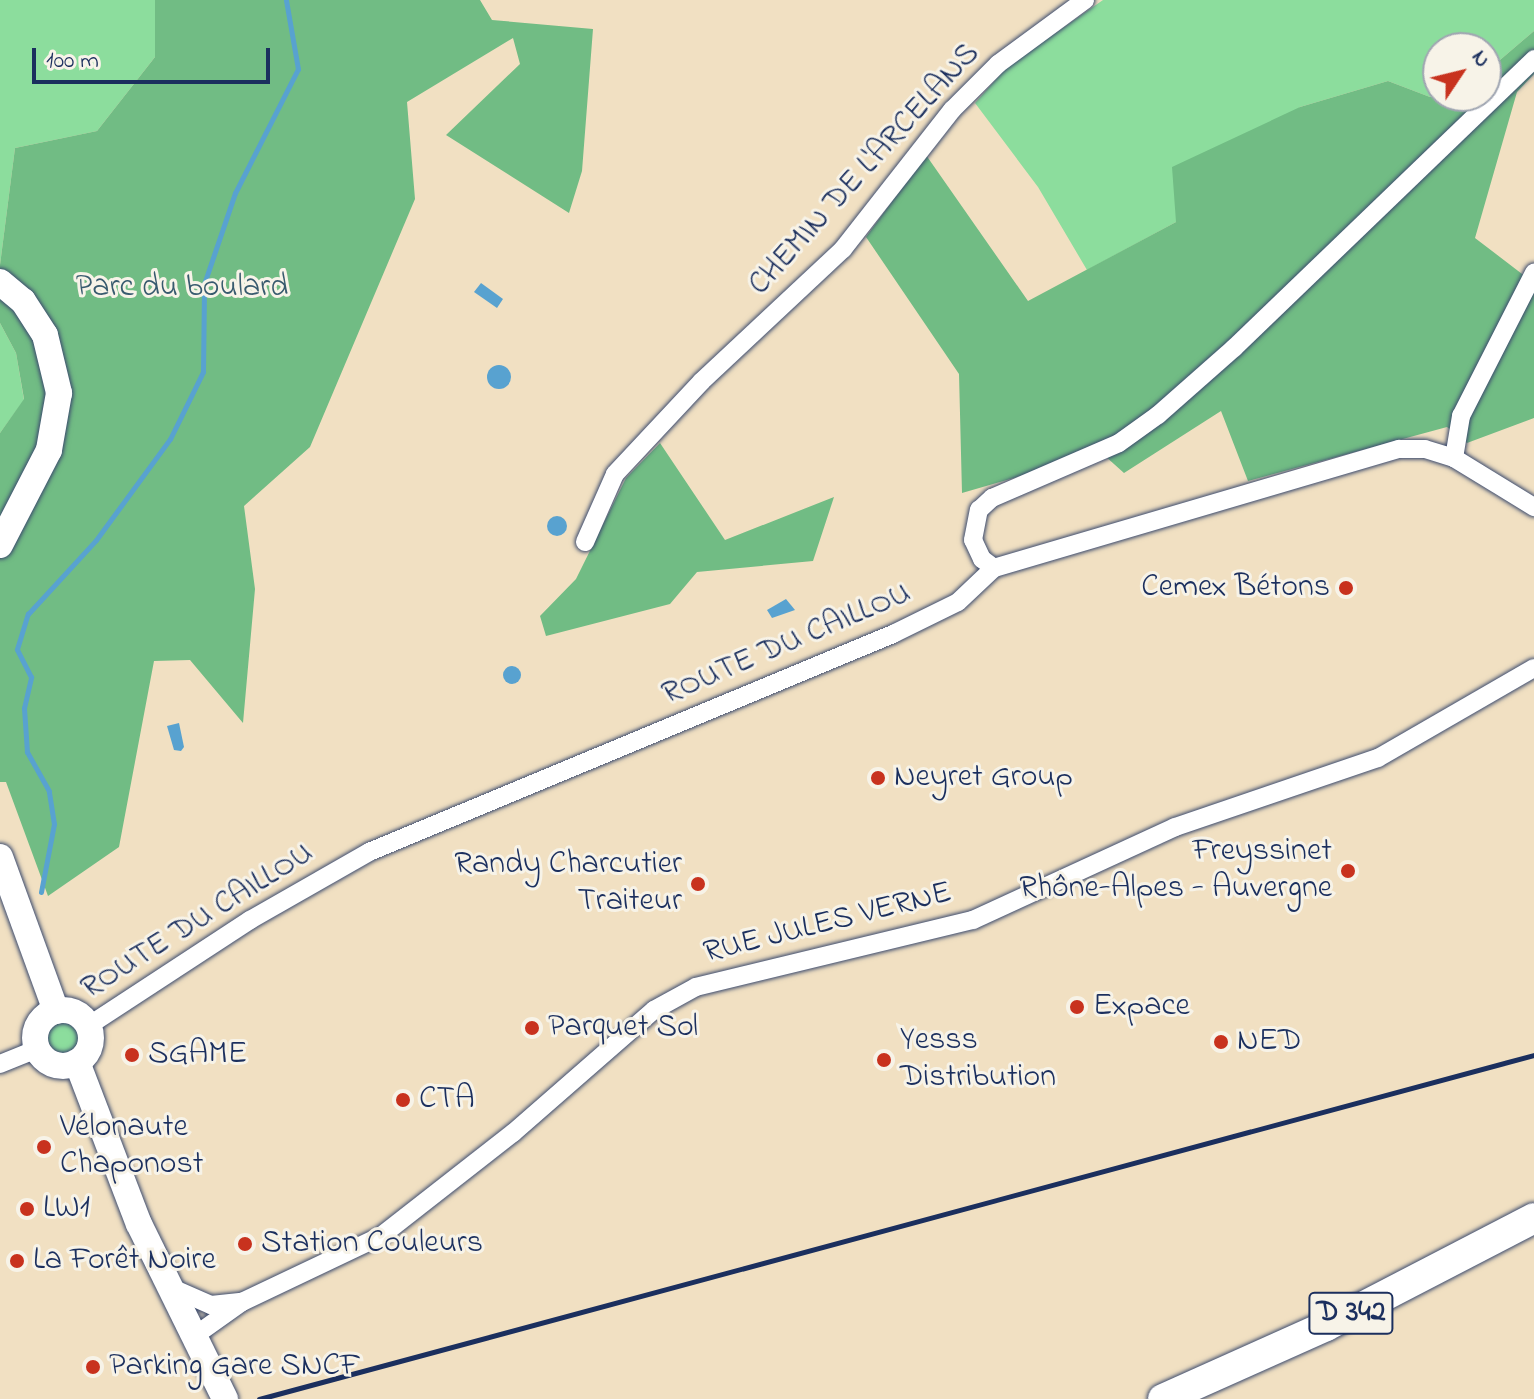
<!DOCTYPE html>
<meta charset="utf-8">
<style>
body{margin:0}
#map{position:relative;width:1534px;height:1399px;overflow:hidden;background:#f1e0c2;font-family:"Indie Flower",sans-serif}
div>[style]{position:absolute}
.green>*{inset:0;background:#8cdd9d}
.round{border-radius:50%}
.forest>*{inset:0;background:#71bc84}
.water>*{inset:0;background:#58a2d0}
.stream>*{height:5px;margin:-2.5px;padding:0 2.5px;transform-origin:2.5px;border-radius:2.5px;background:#58a2d0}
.roads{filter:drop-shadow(0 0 2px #3b4a6d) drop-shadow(0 0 2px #3b4a6d)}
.minor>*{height:18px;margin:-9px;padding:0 9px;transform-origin:9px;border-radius:9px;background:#fff}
.secondary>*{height:26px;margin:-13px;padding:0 13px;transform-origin:13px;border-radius:13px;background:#fff}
.secondary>.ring{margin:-13px;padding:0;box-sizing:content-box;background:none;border:26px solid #fff;border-radius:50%}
.primary>*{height:30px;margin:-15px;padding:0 15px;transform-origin:15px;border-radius:15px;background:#fff}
.rail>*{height:5px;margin:-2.5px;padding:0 2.5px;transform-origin:2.5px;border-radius:2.5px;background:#1b2f5e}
.dots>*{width:22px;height:22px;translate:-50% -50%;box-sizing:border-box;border:4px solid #f7f3e8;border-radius:50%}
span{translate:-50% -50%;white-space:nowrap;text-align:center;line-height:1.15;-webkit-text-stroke:6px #f7f3e8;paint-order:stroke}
.shield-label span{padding:2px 6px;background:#f7f3e8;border:2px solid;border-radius:6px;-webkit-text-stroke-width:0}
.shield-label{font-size:30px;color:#1b2f5e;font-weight:700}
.street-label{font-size:32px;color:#1b2f5e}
.park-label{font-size:32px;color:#375a6e}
.poi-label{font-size:32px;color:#1b2f5e}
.right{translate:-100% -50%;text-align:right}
.left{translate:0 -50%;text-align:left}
.north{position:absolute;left:1422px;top:32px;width:80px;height:80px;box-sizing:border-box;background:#f7f3e8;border:2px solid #9fa5b1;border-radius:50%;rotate:55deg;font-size:22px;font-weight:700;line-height:32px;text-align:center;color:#1b2f5e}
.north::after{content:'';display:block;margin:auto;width:28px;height:36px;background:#c8321e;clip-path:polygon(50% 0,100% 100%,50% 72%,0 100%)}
.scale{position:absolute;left:32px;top:48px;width:238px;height:36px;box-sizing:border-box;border:4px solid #1b2f5e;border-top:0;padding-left:10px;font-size:24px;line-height:28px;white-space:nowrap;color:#1b2f5e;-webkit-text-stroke:6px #f7f3e8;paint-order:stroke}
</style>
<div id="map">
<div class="green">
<i style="clip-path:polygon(0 0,155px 0,155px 57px,97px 131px,15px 148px,0 265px)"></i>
<i style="clip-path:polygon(1103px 0,1534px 0,1534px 31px,1486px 72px,1486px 48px,1438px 48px,1438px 95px,1430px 97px,1388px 81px,1300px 107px,1176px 222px,1087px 270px,1038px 187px,975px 103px,1007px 67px)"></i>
<i style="clip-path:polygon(0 323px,16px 353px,24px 400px,0 433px)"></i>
<i class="round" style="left:48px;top:1023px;width:30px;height:30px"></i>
</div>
<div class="forest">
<i style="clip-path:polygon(155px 0,480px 0,492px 20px,593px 29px,582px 171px,569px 213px,446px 135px,520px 64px,513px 38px,407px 102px,415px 199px,310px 447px,244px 506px,255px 589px,243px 723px,190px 660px,154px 661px,119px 847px,48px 896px,6px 782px,0 782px,0 433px,24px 399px,16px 353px,0 323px,0 265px,15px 148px,97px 131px,155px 57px)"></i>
<i style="clip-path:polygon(1534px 31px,1534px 74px,1517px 92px,1475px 238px,1534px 283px,1534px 418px,1467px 443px,1447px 427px,1248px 481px,1221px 411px,1124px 473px,1095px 447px,1058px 465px,962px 493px,959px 374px,866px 237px,926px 155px,1028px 301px,1176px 222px,1172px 167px,1300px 107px,1388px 81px,1430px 97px,1486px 96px,1486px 72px)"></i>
<i style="clip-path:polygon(660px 443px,725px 540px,834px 497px,813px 561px,697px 572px,670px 604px,546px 636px,540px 616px,576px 579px,626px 478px)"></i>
</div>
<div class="water">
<i style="clip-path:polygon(481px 283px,503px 299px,497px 308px,474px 292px)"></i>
<i class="round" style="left:487px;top:365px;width:24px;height:24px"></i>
<i class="round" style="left:547px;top:516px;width:20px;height:20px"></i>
<i style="clip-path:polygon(786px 599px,795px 610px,772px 618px,767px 610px)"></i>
<i class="round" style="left:503px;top:666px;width:18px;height:18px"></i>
<i style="clip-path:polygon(179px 723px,184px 747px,181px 751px,174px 750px,167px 726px)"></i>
</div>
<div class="stream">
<i style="left:41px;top:892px;width:69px;rotate:-79.2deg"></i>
<i style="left:54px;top:824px;width:33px;rotate:-99deg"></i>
<i style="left:49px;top:791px;width:45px;rotate:-119.4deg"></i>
<i style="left:27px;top:752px;width:44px;rotate:-93.9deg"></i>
<i style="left:24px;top:708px;width:32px;rotate:-77deg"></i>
<i style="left:31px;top:677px;width:31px;rotate:-117deg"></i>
<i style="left:17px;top:649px;width:37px;rotate:-73deg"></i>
<i style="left:28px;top:614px;width:100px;rotate:-47.4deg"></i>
<i style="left:96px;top:540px;width:125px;rotate:-53.8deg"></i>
<i style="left:170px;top:439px;width:75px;rotate:-63.8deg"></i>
<i style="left:203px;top:372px;width:88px;rotate:-89.3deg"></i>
<i style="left:204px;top:284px;width:96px;rotate:-71.2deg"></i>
<i style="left:235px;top:193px;width:139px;rotate:-63.1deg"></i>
<i style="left:298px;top:69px;width:70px;rotate:-99.9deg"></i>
</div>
<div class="roads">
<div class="minor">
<i style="left:1454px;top:458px;width:43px;rotate:-80.5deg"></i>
<i style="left:1461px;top:416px;width:161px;rotate:-63deg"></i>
<i style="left:585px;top:542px;width:74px;rotate:-66.2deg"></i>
<i style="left:615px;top:474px;width:127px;rotate:-46.9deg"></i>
<i style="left:702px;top:381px;width:193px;rotate:-43.1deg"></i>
<i style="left:843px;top:249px;width:177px;rotate:-51.9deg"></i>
<i style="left:952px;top:110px;width:65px;rotate:-45deg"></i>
<i style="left:998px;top:64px;width:108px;rotate:-36.3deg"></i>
<i style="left:994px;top:568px;width:15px;rotate:-143deg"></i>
<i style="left:982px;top:559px;width:21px;rotate:-115deg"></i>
<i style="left:973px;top:540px;width:31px;rotate:-79deg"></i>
<i style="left:979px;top:510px;width:18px;rotate:-43deg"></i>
<i style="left:992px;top:498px;width:138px;rotate:-23.4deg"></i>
<i style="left:1119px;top:443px;width:48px;rotate:-35.7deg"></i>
<i style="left:1158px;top:415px;width:101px;rotate:-41.4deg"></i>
<i style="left:1234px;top:348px;width:417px;rotate:-43.9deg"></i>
<i style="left:88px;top:1026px;width:194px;rotate:-33.2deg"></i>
<i style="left:250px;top:920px;width:137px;rotate:-29.7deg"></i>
<i style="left:369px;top:852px;width:568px;rotate:-22.59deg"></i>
<i style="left:893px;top:634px;width:72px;rotate:-26.2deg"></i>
<i style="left:958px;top:602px;width:50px;rotate:-43.4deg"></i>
<i style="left:994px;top:568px;width:422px;rotate:-16.4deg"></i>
<i style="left:1399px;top:449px;width:26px"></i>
<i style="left:1425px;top:449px;width:30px;rotate:17deg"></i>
<i style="left:1454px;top:458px;width:94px;rotate:31.5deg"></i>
<i style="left:0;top:1064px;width:40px;rotate:-22deg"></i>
<i style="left:172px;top:1288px;width:43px;rotate:23.6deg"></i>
<i style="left:211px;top:1305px;width:31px;rotate:-6deg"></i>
<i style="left:193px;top:1337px;width:60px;rotate:-35.5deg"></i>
<i style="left:242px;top:1302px;width:154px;rotate:-25.4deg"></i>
<i style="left:381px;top:1236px;width:167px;rotate:-38deg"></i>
<i style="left:513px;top:1133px;width:187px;rotate:-41.1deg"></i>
<i style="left:654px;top:1010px;width:48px;rotate:-28.7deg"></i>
<i style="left:696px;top:987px;width:285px;rotate:-13.6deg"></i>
<i style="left:973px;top:920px;width:222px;rotate:-24.7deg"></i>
<i style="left:1175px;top:827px;width:214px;rotate:-18.8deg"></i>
<i style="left:1378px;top:758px;width:180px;rotate:-30deg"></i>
</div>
<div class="secondary">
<i style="left:0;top:282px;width:30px;rotate:40deg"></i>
<i style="left:23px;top:301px;width:40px;rotate:57.1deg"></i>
<i style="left:45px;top:335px;width:60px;rotate:76.4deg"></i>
<i style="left:59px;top:393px;width:58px;rotate:100deg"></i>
<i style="left:49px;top:450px;width:107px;rotate:117.3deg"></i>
<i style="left:0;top:857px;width:164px;rotate:70deg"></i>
<i class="ring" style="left:35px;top:1010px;width:30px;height:30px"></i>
<i style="left:77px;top:1062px;width:173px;rotate:69.1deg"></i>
<i style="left:139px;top:1224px;width:195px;rotate:63.8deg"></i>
</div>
<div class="primary">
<i style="left:1163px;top:1399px;width:179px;rotate:-24.1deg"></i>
<i style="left:1326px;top:1326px;width:234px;rotate:-27.4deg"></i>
</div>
</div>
<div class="rail">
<i style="left:259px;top:1399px;width:1321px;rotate:-15.1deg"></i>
</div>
<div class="dots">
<i style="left:1346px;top:588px;background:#c8321e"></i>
<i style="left:878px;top:778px;background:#c8321e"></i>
<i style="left:1348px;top:871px;background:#c8321e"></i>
<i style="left:698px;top:884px;background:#c8321e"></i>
<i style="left:1077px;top:1007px;background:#c8321e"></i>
<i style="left:532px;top:1028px;background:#c8321e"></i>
<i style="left:1221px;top:1042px;background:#c8321e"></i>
<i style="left:132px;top:1055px;background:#c8321e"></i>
<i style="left:884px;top:1060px;background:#c8321e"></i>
<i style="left:403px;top:1100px;background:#c8321e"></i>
<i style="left:44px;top:1147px;background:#c8321e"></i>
<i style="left:27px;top:1209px;background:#c8321e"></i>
<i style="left:245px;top:1244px;background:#c8321e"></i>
<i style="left:17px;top:1261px;background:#c8321e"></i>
<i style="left:93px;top:1367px;background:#c8321e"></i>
</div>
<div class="shield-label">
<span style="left:1351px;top:1313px">D 342</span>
</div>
<div class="street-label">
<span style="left:865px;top:170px;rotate:-48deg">CHEMIN DE L'ARCELANS</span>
<span style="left:787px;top:645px;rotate:-23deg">ROUTE DU CAILLOU</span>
<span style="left:198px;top:922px;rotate:-32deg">ROUTE DU CAILLOU</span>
<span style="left:828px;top:924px;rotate:-14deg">RUE JULES VERNE</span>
</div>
<div class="park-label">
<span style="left:182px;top:288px">Parc du boulard</span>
</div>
<div class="poi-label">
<span class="right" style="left:1330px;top:588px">Cemex Bétons</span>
<span class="left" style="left:894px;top:778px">Neyret Group</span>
<span class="right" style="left:1332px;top:871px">Freyssinet<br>Rhône-Alpes - Auvergne</span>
<span class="right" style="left:682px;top:884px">Randy Charcutier<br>Traiteur</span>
<span class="left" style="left:1093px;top:1007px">Expace</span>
<span class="left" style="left:548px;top:1028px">Parquet Sol</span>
<span class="left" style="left:900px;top:1060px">Yesss<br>Distribution</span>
<span class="left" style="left:1237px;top:1042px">NED</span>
<span class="left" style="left:148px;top:1055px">SGAME</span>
<span class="left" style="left:419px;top:1100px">CTA</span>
<span class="left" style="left:60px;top:1147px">Vélonaute<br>Chaponost</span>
<span class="left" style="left:43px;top:1209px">LW1</span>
<span class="left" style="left:261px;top:1244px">Station Couleurs</span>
<span class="left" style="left:33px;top:1261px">La Forêt Noire</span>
<span class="left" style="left:109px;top:1367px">Parking Gare SNCF</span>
</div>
<div class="north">N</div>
<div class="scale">100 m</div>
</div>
